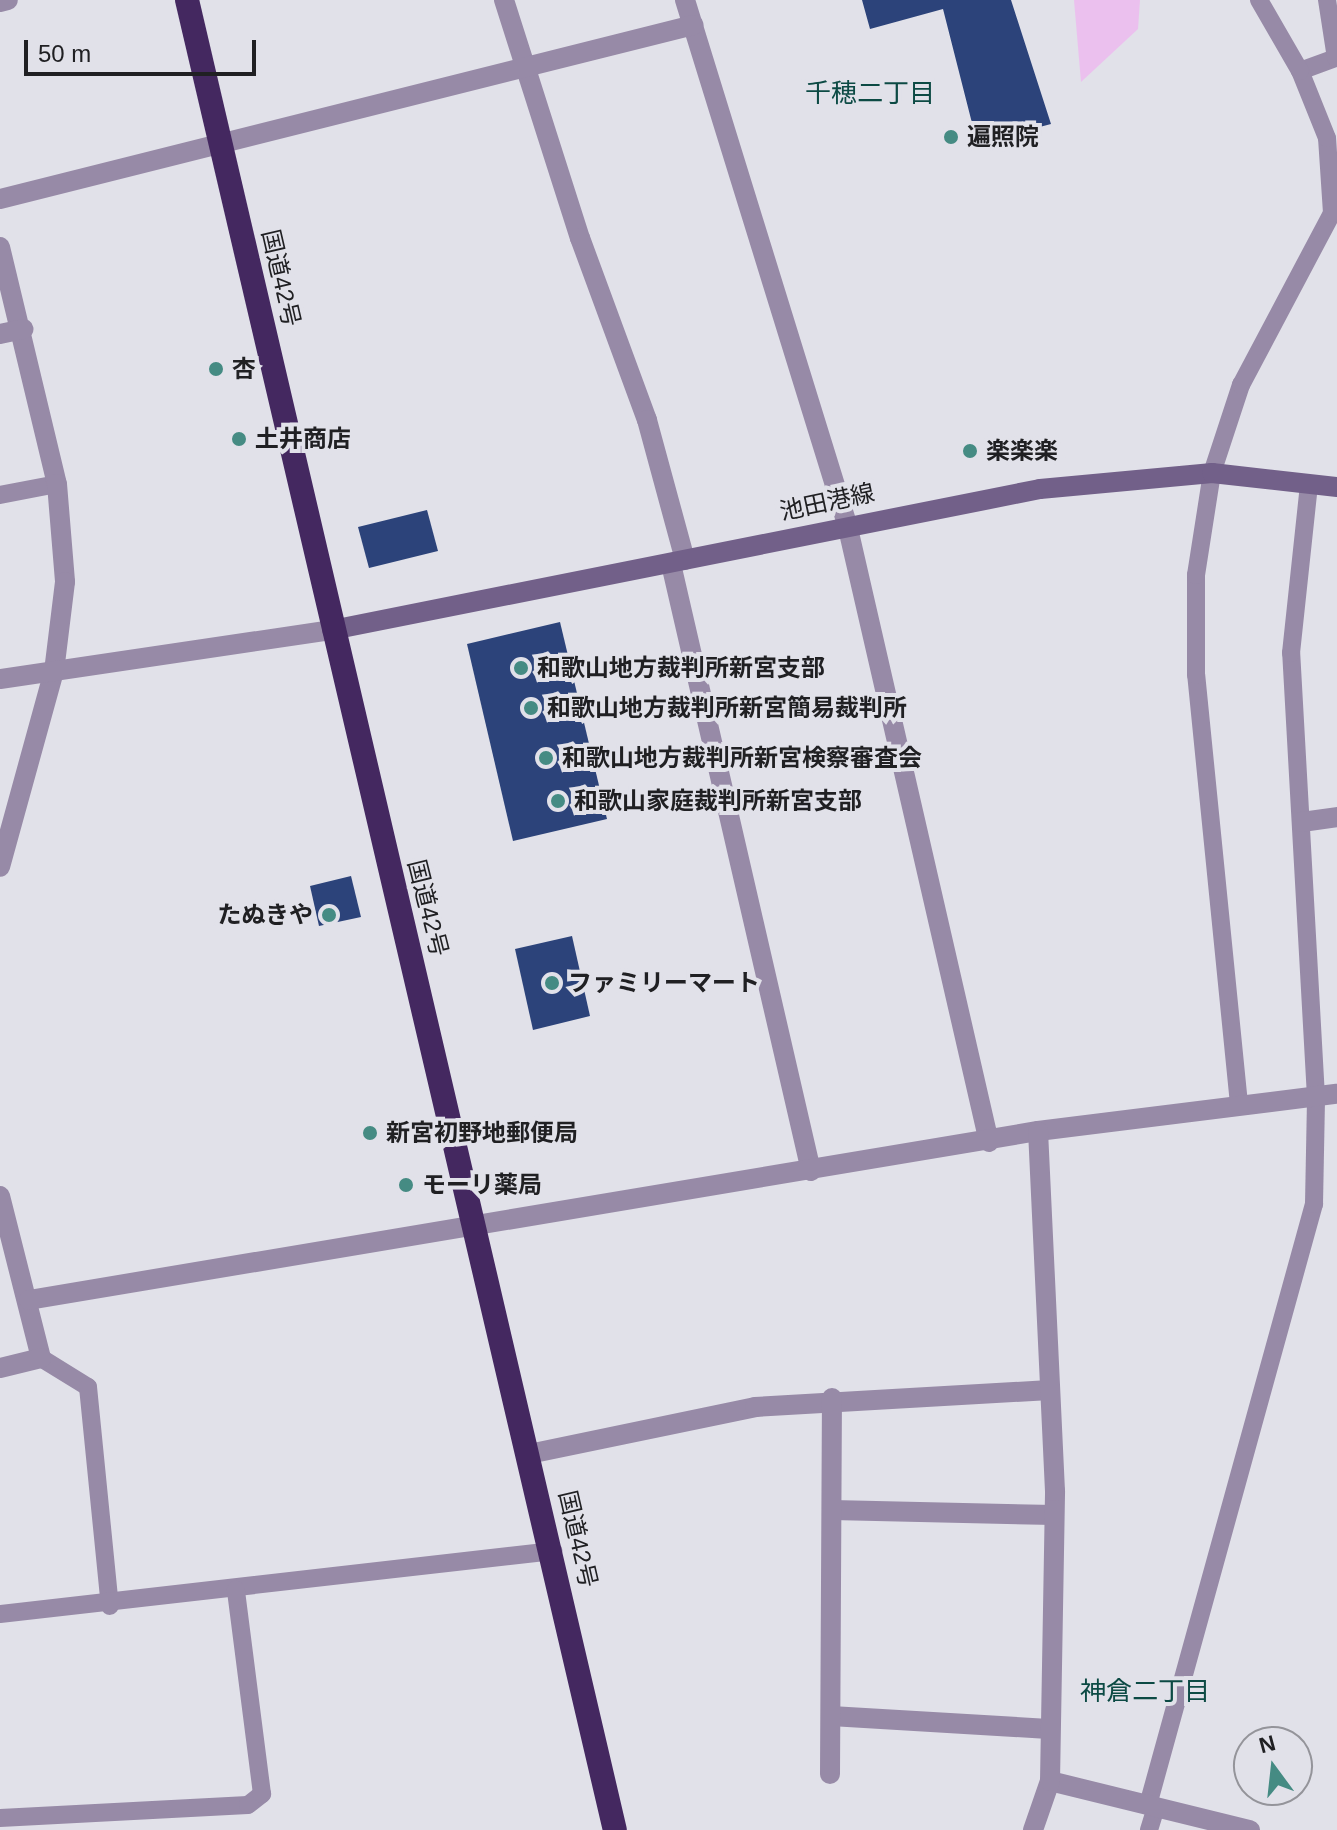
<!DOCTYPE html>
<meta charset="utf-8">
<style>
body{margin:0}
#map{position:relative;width:1337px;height:1830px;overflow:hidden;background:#e1e1e9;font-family:Arial,"Noto Sans JP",sans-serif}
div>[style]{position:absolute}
.green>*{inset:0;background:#ebc0ee}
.building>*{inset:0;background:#2c437a}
.lane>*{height:18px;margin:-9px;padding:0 9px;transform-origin:9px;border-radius:9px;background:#978aa7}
.street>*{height:20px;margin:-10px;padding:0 10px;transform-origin:10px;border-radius:10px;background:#978aa7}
.secondary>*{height:20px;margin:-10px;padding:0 10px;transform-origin:10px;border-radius:10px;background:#726089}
.highway>*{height:24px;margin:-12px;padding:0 12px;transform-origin:12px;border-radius:12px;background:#442860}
.dots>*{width:22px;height:22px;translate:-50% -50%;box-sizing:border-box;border:4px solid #e1e1e9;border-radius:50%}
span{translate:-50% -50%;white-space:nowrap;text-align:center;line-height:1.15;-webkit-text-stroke:8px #e1e1e9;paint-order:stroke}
.poi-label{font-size:24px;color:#202023;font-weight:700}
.left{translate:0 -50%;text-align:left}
.right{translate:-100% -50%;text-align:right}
.street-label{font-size:24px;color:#202023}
.neighbourhood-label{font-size:26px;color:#0c4a44}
.north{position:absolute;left:1233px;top:1726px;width:80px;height:80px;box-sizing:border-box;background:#e1e1e9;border:2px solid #94949a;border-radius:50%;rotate:345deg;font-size:22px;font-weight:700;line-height:32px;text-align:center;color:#202023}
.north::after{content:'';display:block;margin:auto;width:28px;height:36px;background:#458b83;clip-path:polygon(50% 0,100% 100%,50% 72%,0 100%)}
.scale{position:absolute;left:24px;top:40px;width:232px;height:36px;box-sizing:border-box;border:4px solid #202023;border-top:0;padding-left:10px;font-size:24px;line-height:28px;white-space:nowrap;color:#202023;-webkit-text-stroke:6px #e1e1e9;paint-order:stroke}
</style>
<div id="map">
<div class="green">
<i style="clip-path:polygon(1074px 0,1140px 0,1138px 29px,1081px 82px)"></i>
</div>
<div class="building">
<i style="clip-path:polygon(862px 0,1011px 0,1051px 124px,986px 141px,982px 124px,973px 127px,943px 9px,870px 29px)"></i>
<i style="clip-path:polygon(427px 510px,438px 551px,369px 568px,358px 527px)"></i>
<i style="clip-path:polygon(560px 622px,607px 819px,513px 841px,467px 644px)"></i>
<i style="clip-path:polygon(351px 876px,361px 917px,319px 926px,310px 886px)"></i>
<i style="clip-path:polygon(572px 936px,590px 1016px,533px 1030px,515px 949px)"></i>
</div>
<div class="lane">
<i style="left:1300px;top:71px;width:38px;rotate:-20deg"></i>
<i style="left:1336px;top:58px;width:59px;rotate:-98.8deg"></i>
<i style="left:0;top:495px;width:58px;rotate:-10.9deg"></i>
<i style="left:1239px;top:1104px;width:431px;rotate:-95.7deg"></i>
<i style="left:1196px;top:675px;width:100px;rotate:-90deg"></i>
<i style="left:1196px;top:575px;width:103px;rotate:-81.1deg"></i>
<i style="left:1212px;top:473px;width:93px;rotate:-71.8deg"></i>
<i style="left:1241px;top:385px;width:195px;rotate:-62.1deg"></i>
<i style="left:1332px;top:213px;width:75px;rotate:-93.8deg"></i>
<i style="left:1327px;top:138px;width:72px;rotate:-111.9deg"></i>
<i style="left:1300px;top:71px;width:82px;rotate:-120deg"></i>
<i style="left:41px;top:1358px;width:55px;rotate:31.7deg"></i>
<i style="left:88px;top:1387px;width:220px;rotate:84.3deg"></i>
<i style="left:0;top:1614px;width:557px;rotate:-6.5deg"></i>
<i style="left:1148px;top:1805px;width:624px;rotate:-74.56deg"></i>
<i style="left:1314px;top:1204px;width:107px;rotate:-88.9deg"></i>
<i style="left:1316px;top:1097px;width:445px;rotate:-93.2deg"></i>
<i style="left:1291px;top:653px;width:170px;rotate:-83.9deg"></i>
<i style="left:0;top:1818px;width:248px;rotate:-3deg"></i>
<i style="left:248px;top:1805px;width:18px;rotate:-38deg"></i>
<i style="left:262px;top:1794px;width:206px;rotate:-97.3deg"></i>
<i style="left:1149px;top:1830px;width:24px;rotate:-73deg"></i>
</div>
<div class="street">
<i style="left:504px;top:0;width:250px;rotate:72.3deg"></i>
<i style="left:580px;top:238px;width:194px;rotate:69.8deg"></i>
<i style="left:647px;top:420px;width:145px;rotate:74.8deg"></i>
<i style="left:685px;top:0;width:548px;rotate:72.82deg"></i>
<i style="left:847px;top:524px;width:634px;rotate:77.06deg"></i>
<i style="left:0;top:2px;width:8px;rotate:-14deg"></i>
<i style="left:0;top:199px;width:715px;rotate:-14.09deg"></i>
<i style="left:0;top:247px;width:244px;rotate:76.5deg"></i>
<i style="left:57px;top:484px;width:98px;rotate:85.3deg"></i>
<i style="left:65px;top:582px;width:90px;rotate:97deg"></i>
<i style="left:54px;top:671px;width:203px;rotate:105.4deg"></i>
<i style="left:0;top:334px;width:24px;rotate:-12deg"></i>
<i style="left:671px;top:564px;width:623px;rotate:77.01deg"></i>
<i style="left:0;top:679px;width:336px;rotate:-8.4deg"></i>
<i style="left:1302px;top:822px;width:35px;rotate:-8deg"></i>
<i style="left:0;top:1196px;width:167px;rotate:75.8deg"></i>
<i style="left:41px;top:1358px;width:42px;rotate:166.3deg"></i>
<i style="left:29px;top:1300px;width:1023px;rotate:-9.51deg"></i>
<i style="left:1038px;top:1131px;width:301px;rotate:-7.1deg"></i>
<i style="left:529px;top:1454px;width:231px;rotate:-11.7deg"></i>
<i style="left:755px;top:1407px;width:291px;rotate:-3.3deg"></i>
<i style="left:832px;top:1510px;width:222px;rotate:1.3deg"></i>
<i style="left:831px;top:1716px;width:218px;rotate:3.4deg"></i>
<i style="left:830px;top:1774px;width:376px;rotate:-89.7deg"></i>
<i style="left:1050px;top:1781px;width:206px;rotate:13.8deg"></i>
<i style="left:1033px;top:1830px;width:52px;rotate:-70.9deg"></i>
<i style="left:1050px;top:1781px;width:290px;rotate:-89deg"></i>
<i style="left:1055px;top:1491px;width:360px;rotate:-92.7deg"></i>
</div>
<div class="secondary">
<i style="left:332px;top:630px;width:722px;rotate:-11.26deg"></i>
<i style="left:1040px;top:489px;width:173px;rotate:-5.3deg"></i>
<i style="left:1212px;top:473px;width:126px;rotate:6.4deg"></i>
</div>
<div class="highway">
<i style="left:187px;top:0;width:1879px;rotate:76.84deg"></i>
</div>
<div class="dots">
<i style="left:951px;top:137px;background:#458b83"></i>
<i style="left:216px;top:369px;background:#458b83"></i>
<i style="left:239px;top:439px;background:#458b83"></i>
<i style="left:970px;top:451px;background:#458b83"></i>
<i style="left:521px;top:668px;background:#458b83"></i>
<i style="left:531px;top:708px;background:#458b83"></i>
<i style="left:546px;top:758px;background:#458b83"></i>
<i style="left:558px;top:801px;background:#458b83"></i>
<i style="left:329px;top:915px;background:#458b83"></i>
<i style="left:552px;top:983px;background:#458b83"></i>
<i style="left:370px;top:1133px;background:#458b83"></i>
<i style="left:406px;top:1185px;background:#458b83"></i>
</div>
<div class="poi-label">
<span class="left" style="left:967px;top:137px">遍照院</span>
<span class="left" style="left:232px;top:369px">杏</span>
<span class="left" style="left:255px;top:439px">土井商店</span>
<span class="left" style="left:986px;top:451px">楽楽楽</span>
<span class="left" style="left:537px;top:668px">和歌山地方裁判所新宮支部</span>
<span class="left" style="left:547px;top:708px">和歌山地方裁判所新宮簡易裁判所</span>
<span class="left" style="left:562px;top:758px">和歌山地方裁判所新宮検察審査会</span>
<span class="left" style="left:574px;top:801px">和歌山家庭裁判所新宮支部</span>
<span class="right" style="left:313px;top:915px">たぬきや</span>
<span class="left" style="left:568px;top:983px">ファミリーマート</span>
<span class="left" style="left:386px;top:1133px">新宮初野地郵便局</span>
<span class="left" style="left:422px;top:1185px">モーリ薬局</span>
</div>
<div class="street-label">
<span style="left:281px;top:278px;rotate:77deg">国道42号</span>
<span style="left:827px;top:502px;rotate:-12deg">池田港線</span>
<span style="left:428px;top:908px;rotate:76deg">国道42号</span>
<span style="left:578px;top:1539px;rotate:77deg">国道42号</span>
</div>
<div class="neighbourhood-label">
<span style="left:870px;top:94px">千穂二丁目</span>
<span style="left:1145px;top:1692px">神倉二丁目</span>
</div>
<div class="north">N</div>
<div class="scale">50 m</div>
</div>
